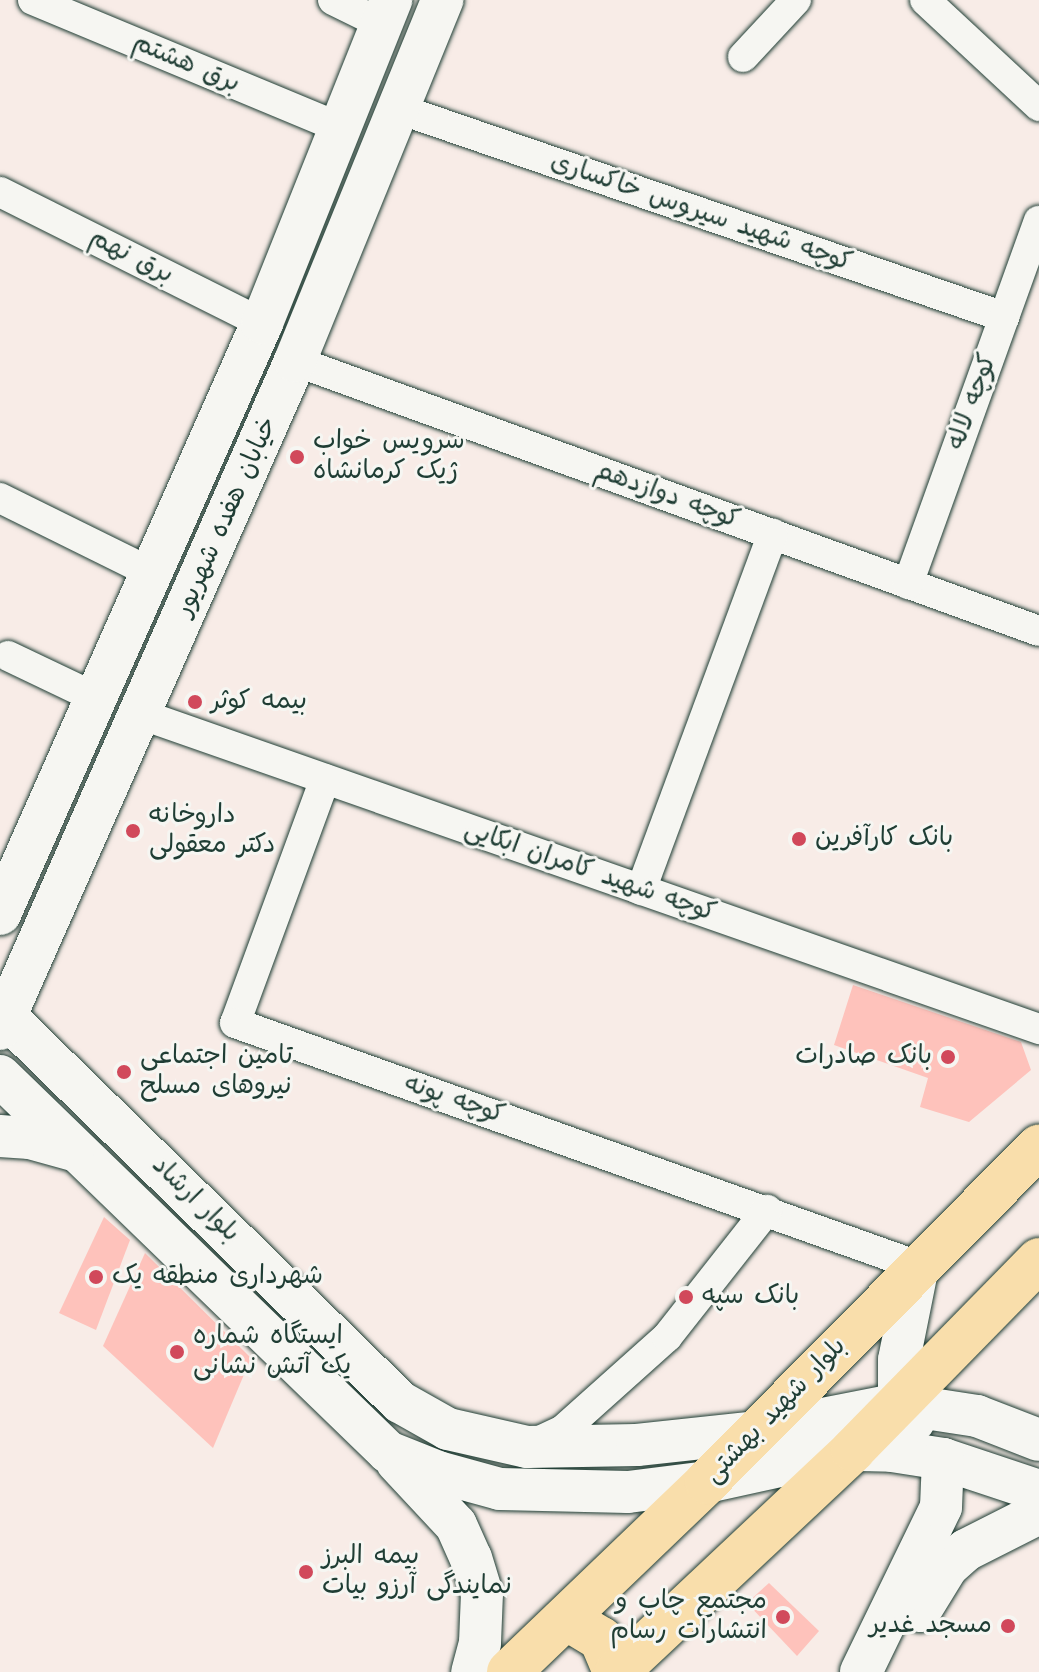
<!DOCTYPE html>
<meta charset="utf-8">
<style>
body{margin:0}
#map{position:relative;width:1039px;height:1672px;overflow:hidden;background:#f8ece7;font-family:Kalam,"Playpen Sans Arabic",sans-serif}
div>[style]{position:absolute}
.building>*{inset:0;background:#fec2bb}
.roads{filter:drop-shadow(0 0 2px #1f3d34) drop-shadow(0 0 2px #1f3d34)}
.street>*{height:30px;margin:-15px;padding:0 15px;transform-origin:15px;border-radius:15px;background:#f6f6f2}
.secondary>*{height:42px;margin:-21px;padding:0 21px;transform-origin:21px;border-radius:21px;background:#f6f6f2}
.primary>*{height:44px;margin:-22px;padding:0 22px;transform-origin:22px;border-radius:22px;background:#f9deab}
.dots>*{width:22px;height:22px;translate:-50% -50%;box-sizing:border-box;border:4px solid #f6f6f2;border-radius:50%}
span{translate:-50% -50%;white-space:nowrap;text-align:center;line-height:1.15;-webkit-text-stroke:6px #f6f6f2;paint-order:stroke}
.street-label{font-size:26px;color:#1f3d34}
.poi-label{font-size:26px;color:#1f3d34}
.left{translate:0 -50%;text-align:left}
.right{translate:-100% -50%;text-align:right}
</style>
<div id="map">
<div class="building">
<i style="clip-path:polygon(853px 985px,1021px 1042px,1031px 1070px,969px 1122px,920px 1107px,928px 1078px,834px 1045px)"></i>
<i style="clip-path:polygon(104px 1217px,130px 1240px,96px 1330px,59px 1313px)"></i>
<i style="clip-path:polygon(145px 1253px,251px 1358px,213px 1448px,103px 1346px)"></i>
<i style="clip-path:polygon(769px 1583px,819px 1631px,797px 1656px,747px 1603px)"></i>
</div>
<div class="roads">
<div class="street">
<i style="left:33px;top:0;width:333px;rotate:22.6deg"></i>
<i style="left:333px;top:0;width:55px;rotate:26.1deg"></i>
<i style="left:925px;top:0;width:156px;rotate:42.9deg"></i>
<i style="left:743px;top:57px;width:78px;rotate:-47.1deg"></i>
<i style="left:399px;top:109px;width:640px;rotate:18.97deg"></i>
<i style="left:0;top:192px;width:293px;rotate:26.6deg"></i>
<i style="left:295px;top:361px;width:791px;rotate:19.95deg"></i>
<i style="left:0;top:498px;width:169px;rotate:26.3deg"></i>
<i style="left:908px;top:584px;width:386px;rotate:-70.2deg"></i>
<i style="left:8px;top:656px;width:98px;rotate:25.5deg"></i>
<i style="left:140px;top:714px;width:953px;rotate:19.31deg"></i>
<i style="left:325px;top:779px;width:260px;rotate:110.2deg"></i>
<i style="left:235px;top:1023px;width:725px;rotate:19.58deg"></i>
<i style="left:641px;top:890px;width:380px;rotate:-69.7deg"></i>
<i style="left:533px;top:1444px;width:33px;rotate:-25deg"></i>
<i style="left:563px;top:1430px;width:140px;rotate:-41.8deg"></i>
<i style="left:667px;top:1337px;width:162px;rotate:-51.8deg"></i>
</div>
<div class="secondary">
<i style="left:0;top:914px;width:646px;rotate:-66.09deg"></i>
<i style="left:262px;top:323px;width:348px;rotate:-68.2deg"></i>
<i style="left:0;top:1011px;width:559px;rotate:44.35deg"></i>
<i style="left:400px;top:1402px;width:55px;rotate:29.4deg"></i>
<i style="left:448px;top:1429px;width:81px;rotate:12.8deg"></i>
<i style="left:527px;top:1447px;width:110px;rotate:-1deg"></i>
<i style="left:637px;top:1445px;width:120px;rotate:-6.2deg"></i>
<i style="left:756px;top:1432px;width:146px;rotate:-11.1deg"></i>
<i style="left:899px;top:1404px;width:79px;rotate:8.7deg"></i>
<i style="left:977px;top:1416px;width:66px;rotate:21.2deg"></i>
<i style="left:0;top:1029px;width:730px;rotate:-66.17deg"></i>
<i style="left:295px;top:361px;width:390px;rotate:-67.8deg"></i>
<i style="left:0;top:1076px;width:540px;rotate:44.1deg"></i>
<i style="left:388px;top:1452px;width:54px;rotate:21.8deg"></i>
<i style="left:438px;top:1472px;width:64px;rotate:15.3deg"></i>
<i style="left:500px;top:1489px;width:128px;rotate:1.3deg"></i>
<i style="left:628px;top:1492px;width:80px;rotate:-7.2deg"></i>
<i style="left:707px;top:1482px;width:149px;rotate:-12.4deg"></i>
<i style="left:853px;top:1450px;width:39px;rotate:1deg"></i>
<i style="left:892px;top:1451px;width:52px;rotate:8.9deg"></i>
<i style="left:943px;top:1459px;width:101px;rotate:18.4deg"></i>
<i style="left:0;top:1136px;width:30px;rotate:4deg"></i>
<i style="left:30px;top:1138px;width:45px;rotate:15.6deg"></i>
<i style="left:914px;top:1421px;width:23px;rotate:-131deg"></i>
<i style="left:899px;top:1404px;width:44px;rotate:-90deg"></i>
<i style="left:899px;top:1360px;width:96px;rotate:-78.6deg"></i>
<i style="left:397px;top:1462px;width:86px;rotate:46.9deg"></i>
<i style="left:456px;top:1525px;width:36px;rotate:66deg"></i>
<i style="left:471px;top:1558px;width:37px;rotate:73deg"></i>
<i style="left:482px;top:1593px;width:50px;rotate:92.3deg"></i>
<i style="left:480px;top:1643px;width:30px;rotate:105deg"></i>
<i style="left:920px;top:1611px;width:52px;rotate:-58.5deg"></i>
<i style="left:947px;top:1567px;width:25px;rotate:-42deg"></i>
<i style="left:966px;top:1550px;width:82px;rotate:-26.9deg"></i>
<i style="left:861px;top:1672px;width:183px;rotate:-64.1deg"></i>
<i style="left:941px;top:1507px;width:48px;rotate:-87.6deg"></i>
</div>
<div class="primary">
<i style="left:566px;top:1618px;width:41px;rotate:31deg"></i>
<i style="left:601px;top:1639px;width:36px;rotate:67deg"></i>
<i style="left:509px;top:1672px;width:274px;rotate:-43.8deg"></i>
<i style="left:707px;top:1482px;width:472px;rotate:-45.3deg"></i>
<i style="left:617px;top:1672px;width:324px;rotate:-43.2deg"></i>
<i style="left:853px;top:1450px;width:266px;rotate:-45.6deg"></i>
</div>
</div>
<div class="dots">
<i style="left:297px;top:457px;background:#d1495b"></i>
<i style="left:195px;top:702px;background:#d1495b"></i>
<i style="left:133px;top:831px;background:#d1495b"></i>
<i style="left:799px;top:839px;background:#d1495b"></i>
<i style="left:948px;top:1057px;background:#d1495b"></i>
<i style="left:124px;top:1072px;background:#d1495b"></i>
<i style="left:96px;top:1277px;background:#d1495b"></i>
<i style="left:686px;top:1297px;background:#d1495b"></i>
<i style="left:177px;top:1352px;background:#d1495b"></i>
<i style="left:306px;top:1572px;background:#d1495b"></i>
<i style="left:783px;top:1617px;background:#d1495b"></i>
<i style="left:1008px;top:1626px;background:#d1495b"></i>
</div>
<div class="street-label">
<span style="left:186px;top:64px;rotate:23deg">برق هشتم</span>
<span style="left:701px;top:213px;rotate:19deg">کوچه شهید سیروس خاکساری</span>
<span style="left:131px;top:257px;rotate:27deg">برق نهم</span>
<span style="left:973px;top:402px;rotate:-70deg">کوچه لاله</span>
<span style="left:667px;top:496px;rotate:20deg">کوچه دوازدهم</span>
<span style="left:227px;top:517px;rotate:-66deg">خیابان هفده شهریور</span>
<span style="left:590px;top:872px;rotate:19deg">کوچه شهید کامران ابکایی</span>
<span style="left:454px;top:1100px;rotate:19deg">کوچه پونه</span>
<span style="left:195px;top:1200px;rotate:44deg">بلوار ارشاد</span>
<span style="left:776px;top:1411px;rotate:-46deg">بلوار شهید بهشتی</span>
</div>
<div class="poi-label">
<span class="left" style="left:313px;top:457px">سرویس خواب<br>ژیک کرمانشاه</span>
<span class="left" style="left:211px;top:702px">بیمه کوثر</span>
<span class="left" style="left:149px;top:831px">داروخانه<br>دکتر معقولی</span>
<span class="left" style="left:815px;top:839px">بانک کارآفرین</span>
<span class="left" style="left:140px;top:1072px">تامین اجتماعی<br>نیروهای مسلح</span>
<span class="right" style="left:932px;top:1057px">بانک صادرات</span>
<span class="left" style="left:112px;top:1277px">شهرداری منطقه یک</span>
<span class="left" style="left:702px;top:1297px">بانک سپه</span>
<span class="left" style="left:193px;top:1352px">ایستگاه شماره<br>یک آتش نشانی</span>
<span class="left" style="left:322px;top:1572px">بیمه البرز<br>نمایندگی آرزو بیات</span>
<span class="right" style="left:767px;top:1617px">مجتمع چاپ و<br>انتشارات رسام</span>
<span class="right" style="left:992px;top:1626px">مسجد غدیر</span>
</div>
</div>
